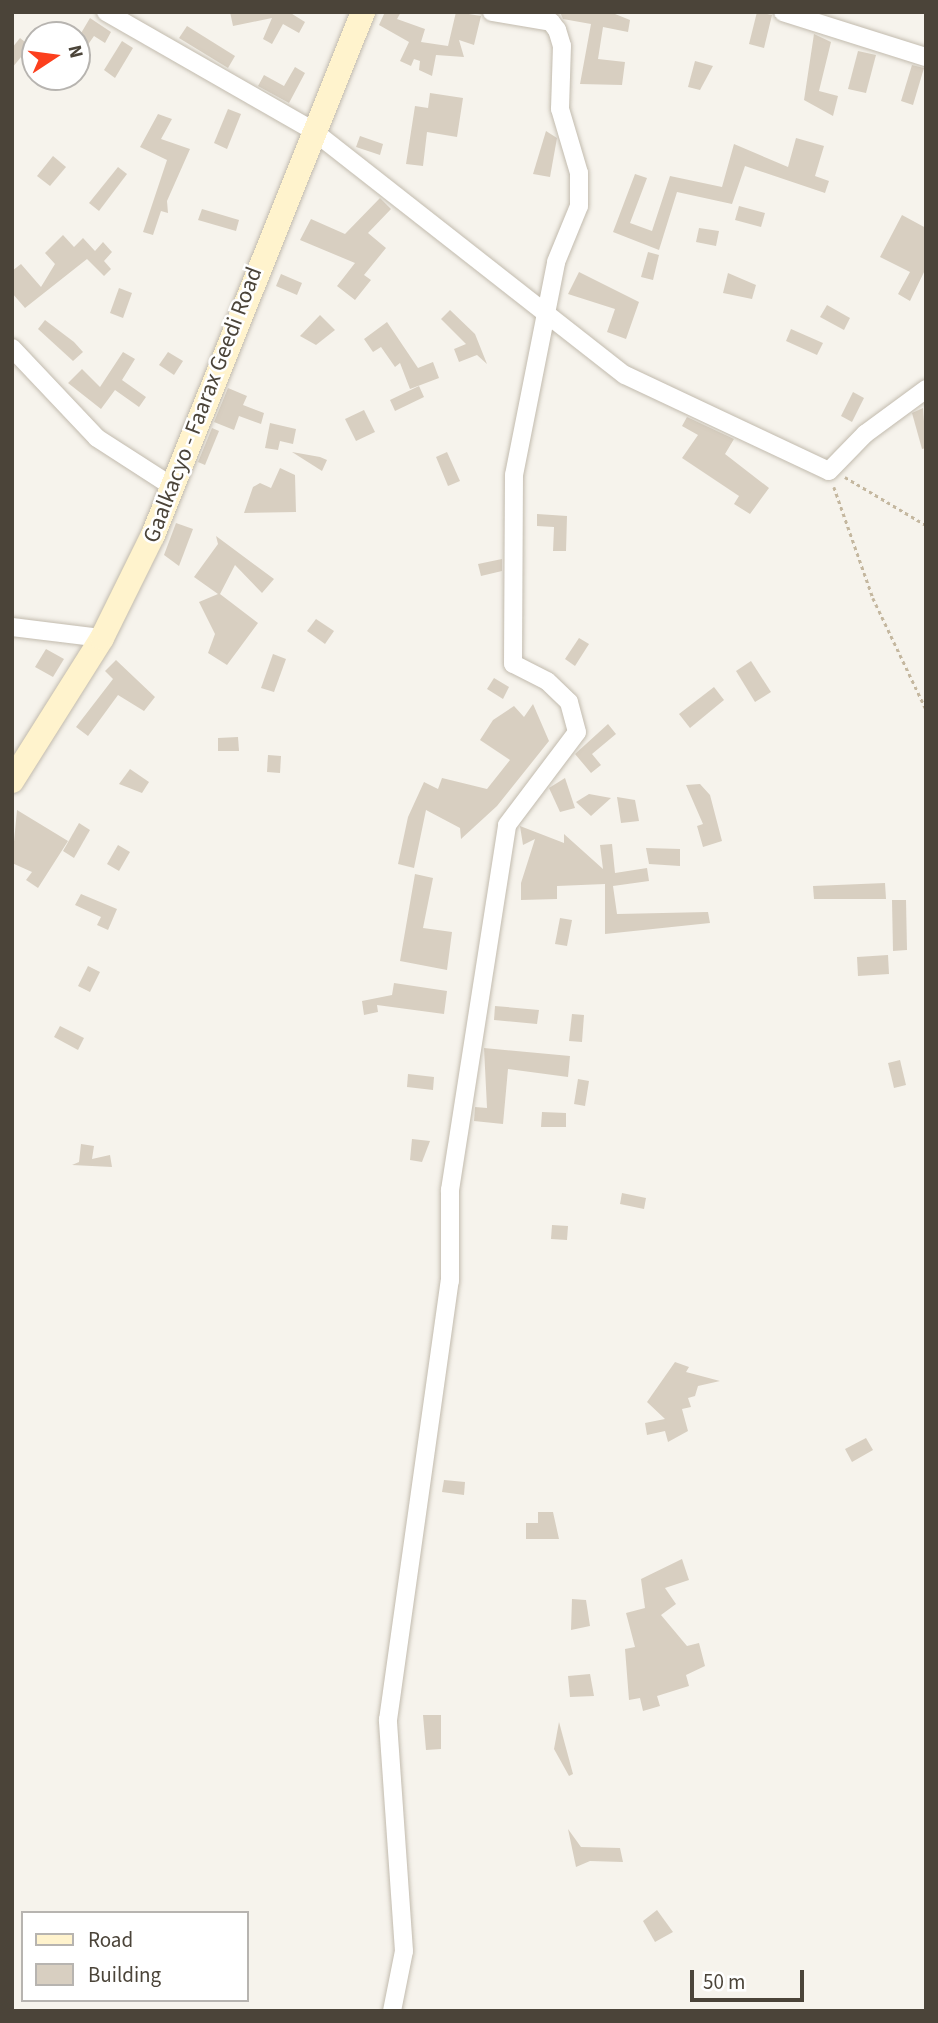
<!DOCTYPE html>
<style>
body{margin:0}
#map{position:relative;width:938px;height:2023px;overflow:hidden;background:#f6f3ec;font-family:"Source Sans 3",sans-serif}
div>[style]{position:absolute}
.building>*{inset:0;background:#d8cfc1}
.path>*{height:2.5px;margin-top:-1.25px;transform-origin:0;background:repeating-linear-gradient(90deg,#c4b79f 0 3.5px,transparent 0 7px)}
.roads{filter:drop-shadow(0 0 2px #c2bbae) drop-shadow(0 0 2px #c2bbae)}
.street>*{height:18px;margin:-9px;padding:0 9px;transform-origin:9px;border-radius:9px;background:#fff}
.secondary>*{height:24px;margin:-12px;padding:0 12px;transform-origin:12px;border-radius:12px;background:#fff3cd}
span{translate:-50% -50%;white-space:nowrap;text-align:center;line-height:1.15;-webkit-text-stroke:5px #fff;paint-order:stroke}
.street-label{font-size:23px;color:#4b4439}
.frame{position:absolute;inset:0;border:14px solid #4b4439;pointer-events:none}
.legend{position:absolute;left:21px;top:1911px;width:228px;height:91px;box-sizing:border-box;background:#fff;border:2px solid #b7b4b0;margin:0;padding:9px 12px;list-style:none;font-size:21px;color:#4b4439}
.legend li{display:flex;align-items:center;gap:14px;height:35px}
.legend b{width:35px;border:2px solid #b7b4b0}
.north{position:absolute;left:21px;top:21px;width:70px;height:70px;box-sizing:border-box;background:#fff;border:2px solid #b7b4b0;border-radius:50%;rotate:77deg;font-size:19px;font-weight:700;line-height:28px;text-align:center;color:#4b4439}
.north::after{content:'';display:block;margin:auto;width:24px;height:32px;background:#fc3f1d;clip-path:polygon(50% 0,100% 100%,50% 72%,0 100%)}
.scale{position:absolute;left:690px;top:1970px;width:114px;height:32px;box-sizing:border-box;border:4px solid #4b4439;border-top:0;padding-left:9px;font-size:21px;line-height:24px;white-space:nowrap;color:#4b4439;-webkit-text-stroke:5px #fff;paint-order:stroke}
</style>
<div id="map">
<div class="building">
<i style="clip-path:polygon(230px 12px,289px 12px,305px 22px,299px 33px,283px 24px,272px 44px,263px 39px,272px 18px,233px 26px)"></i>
<i style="clip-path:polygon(385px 12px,401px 12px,397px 19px,425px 29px,421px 42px,448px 46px,456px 12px,481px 16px,474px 45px,459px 40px,464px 57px,436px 55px,432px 76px,419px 70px,420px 61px,414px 59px,411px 66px,400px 61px,409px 42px,379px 25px)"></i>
<i style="clip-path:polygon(560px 12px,610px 12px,630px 20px,628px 32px,603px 27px,598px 59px,625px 62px,622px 85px,580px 84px,591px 24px,563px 19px)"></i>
<i style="clip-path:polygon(757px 12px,772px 15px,764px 48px,749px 44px)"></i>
<i style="clip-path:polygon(90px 18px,111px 32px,105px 43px,94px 36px,87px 46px,77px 40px)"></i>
<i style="clip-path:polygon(187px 26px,235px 56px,228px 68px,179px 38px)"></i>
<i style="clip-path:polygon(814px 34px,831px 42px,819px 91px,838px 96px,833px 116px,804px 100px)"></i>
<i style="clip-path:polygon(20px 38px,30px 46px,12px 68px,12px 48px)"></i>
<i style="clip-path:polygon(122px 41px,133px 48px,115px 78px,104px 70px)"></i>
<i style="clip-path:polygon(858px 51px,876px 55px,866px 93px,848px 89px)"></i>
<i style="clip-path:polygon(695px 61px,713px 66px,700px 90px,688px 87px)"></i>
<i style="clip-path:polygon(912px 65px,924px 68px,913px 105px,901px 101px)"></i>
<i style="clip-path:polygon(295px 67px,305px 73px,289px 103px,258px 86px,264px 75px,284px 86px)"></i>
<i style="clip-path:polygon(430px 93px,463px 98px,457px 137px,427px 132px,423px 166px,406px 164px,415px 106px,428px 108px)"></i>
<i style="clip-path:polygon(228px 109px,241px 114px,227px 149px,214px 143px)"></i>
<i style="clip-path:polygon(158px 114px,172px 119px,161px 139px,190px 149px,167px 201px,168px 213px,161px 211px,153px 235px,143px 232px,167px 160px,140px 147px)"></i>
<i style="clip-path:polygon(546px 131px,557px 138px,550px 177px,533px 174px)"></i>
<i style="clip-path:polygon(360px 136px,383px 144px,380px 155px,356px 147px)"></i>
<i style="clip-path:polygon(796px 138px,824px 146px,815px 176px,829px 181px,825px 193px,745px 166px,732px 204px,677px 192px,659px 250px,613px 232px,635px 174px,647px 178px,630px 223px,652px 231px,670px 176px,722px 187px,734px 144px,788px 167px)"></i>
<i style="clip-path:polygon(53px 156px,66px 167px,50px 186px,37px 176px)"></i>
<i style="clip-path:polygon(118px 167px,127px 174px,99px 211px,89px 203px)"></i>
<i style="clip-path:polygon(380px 198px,391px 209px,368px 233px,386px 248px,364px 275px,371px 280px,355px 300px,337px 286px,355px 263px,300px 240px,311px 219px,345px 234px)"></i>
<i style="clip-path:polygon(739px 206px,765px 213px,761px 227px,735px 220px)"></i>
<i style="clip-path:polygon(202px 209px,239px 220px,236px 231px,198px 220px)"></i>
<i style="clip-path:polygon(902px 215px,926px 228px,926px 268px,910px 301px,898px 294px,910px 272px,880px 257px)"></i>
<i style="clip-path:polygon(699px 228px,719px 231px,716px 246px,696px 242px)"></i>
<i style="clip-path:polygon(63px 235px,74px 247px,83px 238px,95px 251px,103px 242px,112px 252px,104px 261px,111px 269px,104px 276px,87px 259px,25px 308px,12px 293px,12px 271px,21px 264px,41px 287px,55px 264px,45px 253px)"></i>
<i style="clip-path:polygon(648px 252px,659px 255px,653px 280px,641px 277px)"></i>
<i style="clip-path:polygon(579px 272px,639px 302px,626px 339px,607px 332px,615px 309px,568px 294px)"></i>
<i style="clip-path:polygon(728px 273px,756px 285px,752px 299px,723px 293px)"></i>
<i style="clip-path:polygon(281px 274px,302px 283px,297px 295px,276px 286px)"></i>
<i style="clip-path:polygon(119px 288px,132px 293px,123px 318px,110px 313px)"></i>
<i style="clip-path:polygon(827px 305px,850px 318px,844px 330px,820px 317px)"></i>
<i style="clip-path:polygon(450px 310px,475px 334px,487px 364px,477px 355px,459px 362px,454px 349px,466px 344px,441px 319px)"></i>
<i style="clip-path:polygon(320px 315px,335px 330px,316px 345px,300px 336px)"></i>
<i style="clip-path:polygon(45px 320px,74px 342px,83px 352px,73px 361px,38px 329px)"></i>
<i style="clip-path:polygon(387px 322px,418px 368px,433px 362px,439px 378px,410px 389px,400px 363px,395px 367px,381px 347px,373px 352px,364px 339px)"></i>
<i style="clip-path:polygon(791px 329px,823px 343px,817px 355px,786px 341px)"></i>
<i style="clip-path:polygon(123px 352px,135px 359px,122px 380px,146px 397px,139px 407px,115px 390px,101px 409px,68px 383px,82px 369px,100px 387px)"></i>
<i style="clip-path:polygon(168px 352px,183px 361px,174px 375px,159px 365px)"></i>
<i style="clip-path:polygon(419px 386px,424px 397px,395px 411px,390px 400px)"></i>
<i style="clip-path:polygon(228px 388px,247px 396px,243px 405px,264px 413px,261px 424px,239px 416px,234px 430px,214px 422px)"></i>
<i style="clip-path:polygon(853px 392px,864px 398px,852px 422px,841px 416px)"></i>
<i style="clip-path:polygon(923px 408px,926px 448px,922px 449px,912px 413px)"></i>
<i style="clip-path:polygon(364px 410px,375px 432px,356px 441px,345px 419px)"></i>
<i style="clip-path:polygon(687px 417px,734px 439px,725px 454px,769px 488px,750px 514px,734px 504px,739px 496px,682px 458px,698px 435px,682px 426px)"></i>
<i style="clip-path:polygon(270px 423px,296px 429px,293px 444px,280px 441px,278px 450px,265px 448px)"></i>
<i style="clip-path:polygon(212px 428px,219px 431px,205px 465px,198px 462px)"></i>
<i style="clip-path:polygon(292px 452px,320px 457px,327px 460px,322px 471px)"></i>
<i style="clip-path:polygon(447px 452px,460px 481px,448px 486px,436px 457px)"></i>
<i style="clip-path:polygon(280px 468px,295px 475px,296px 512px,244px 513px,253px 487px,260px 483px,271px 488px)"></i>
<i style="clip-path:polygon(537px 514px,567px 516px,566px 551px,553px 551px,554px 527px,537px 526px)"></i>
<i style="clip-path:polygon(176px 523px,193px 529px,179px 566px,164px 555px)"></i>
<i style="clip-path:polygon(216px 536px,274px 579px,262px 593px,235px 565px,220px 594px,258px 623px,227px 665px,208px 653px,215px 634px,199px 602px,218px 594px,194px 577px,218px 544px)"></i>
<i style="clip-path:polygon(502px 559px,502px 571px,481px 576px,478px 564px)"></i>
<i style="clip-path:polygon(316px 619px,334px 631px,325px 644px,307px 631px)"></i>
<i style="clip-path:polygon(579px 638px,589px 644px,575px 666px,565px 659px)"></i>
<i style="clip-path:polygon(46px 649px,64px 659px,53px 677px,35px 667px)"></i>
<i style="clip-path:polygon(273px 654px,286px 659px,274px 692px,261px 688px)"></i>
<i style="clip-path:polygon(116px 660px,155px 697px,144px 711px,118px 695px,88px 736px,76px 727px,113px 679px,105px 671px)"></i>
<i style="clip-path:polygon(751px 661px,771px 692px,755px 702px,736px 671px)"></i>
<i style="clip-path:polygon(494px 678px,509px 687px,503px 699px,487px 689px)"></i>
<i style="clip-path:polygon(714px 687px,724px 700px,690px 728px,679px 714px)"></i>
<i style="clip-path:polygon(533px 704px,549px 741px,497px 806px,461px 839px,460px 828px,426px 810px,414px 868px,398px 864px,408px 817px,424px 782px,438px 789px,442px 778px,487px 789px,510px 760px,480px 740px,493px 720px,514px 706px,524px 717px)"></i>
<i style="clip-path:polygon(608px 724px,616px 734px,592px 754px,601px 765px,591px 773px,575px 754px)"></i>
<i style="clip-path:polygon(238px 737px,239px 751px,218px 751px,218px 738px)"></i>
<i style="clip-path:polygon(268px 755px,281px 756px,280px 773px,267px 772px)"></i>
<i style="clip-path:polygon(130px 769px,149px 782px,142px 793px,119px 784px)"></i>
<i style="clip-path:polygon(565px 778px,575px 808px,560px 812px,549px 788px)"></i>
<i style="clip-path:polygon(700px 784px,710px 795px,722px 841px,703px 847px,697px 826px,703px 824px,686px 785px)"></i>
<i style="clip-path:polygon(589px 794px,611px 798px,591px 816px,576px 802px)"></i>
<i style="clip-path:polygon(617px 797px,635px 800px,639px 821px,621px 823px)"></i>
<i style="clip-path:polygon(17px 810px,68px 841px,38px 888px,26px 880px,32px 872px,12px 863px)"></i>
<i style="clip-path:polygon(79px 823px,90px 830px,74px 858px,63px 851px)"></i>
<i style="clip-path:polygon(520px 826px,564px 843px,564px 834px,603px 869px,600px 845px,612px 844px,615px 873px,647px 868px,649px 881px,613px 886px,617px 914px,708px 912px,710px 923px,605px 934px,605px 884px,557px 886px,557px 899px,521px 900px,521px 883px,535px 839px,523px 845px)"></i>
<i style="clip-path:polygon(118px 845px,130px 852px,119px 871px,107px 864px)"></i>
<i style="clip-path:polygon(646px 848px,680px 849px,680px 866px,649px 864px)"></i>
<i style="clip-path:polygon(415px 874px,433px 878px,423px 928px,452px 932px,447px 970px,400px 961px)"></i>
<i style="clip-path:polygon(885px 883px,886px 899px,814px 899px,813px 886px)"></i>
<i style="clip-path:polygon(81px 894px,117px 909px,108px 930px,97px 925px,101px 917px,75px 905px)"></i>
<i style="clip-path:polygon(892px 900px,906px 900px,907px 950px,893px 951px)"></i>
<i style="clip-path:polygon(560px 918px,572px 920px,567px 946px,555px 944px)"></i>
<i style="clip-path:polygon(888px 955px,889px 974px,858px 976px,857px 957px)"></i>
<i style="clip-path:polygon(88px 966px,100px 972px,90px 992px,78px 986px)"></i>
<i style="clip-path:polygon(394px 983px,447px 991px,444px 1014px,377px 1005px,378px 1012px,364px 1015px,362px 1001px,392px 995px)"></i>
<i style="clip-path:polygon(495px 1006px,539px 1010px,537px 1024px,494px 1020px)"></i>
<i style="clip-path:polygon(572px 1014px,584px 1015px,582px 1042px,569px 1041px)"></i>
<i style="clip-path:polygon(60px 1026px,84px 1038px,78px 1050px,54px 1037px)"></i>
<i style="clip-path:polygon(484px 1048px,570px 1056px,568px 1077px,508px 1069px,503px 1124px,474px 1121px,475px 1107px,487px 1108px)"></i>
<i style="clip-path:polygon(900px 1060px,906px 1085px,894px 1088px,888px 1063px)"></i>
<i style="clip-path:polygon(408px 1074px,434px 1077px,433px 1090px,407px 1087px)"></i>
<i style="clip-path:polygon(578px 1079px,589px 1081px,585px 1106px,574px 1104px)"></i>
<i style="clip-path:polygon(542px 1112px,566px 1113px,566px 1127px,541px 1127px)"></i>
<i style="clip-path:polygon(412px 1139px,430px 1141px,422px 1162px,410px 1160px)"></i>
<i style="clip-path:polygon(81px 1144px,94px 1146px,92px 1159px,110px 1155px,112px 1167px,72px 1165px,79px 1162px)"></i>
<i style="clip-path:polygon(622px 1193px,646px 1198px,644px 1209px,620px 1204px)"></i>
<i style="clip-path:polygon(552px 1225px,568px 1226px,567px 1240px,551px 1239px)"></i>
<i style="clip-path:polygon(675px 1362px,689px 1367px,686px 1372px,720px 1381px,698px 1386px,695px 1396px,688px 1398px,691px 1407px,682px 1409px,688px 1431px,668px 1442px,665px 1431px,647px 1435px,645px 1423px,665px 1419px,647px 1402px)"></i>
<i style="clip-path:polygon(866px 1438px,873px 1450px,852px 1462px,845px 1449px)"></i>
<i style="clip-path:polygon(444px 1480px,465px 1482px,464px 1495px,442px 1492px)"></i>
<i style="clip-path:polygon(538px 1512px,553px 1512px,559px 1539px,526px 1539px,526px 1523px,538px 1523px)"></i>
<i style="clip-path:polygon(682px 1559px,689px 1580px,665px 1588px,676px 1604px,661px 1615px,687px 1646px,699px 1643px,705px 1666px,686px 1675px,689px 1686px,657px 1696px,660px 1706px,643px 1711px,640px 1698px,629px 1700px,625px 1649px,635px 1647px,626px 1613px,645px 1608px,641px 1579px)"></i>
<i style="clip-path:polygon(572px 1599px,586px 1600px,590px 1626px,571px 1630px)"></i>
<i style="clip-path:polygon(590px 1674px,594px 1696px,570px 1697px,568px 1676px)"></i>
<i style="clip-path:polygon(423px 1715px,441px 1715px,441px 1749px,426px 1750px)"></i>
<i style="clip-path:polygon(559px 1722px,573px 1774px,569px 1776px,554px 1749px)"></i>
<i style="clip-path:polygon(568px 1829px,581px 1847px,620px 1848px,623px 1862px,590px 1861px,576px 1867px)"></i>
<i style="clip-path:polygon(657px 1910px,673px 1932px,655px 1942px,643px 1921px)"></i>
</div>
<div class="path">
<i style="left:845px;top:477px;width:94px;rotate:30.7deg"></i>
<i style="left:834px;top:487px;width:118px;rotate:70.6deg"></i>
<i style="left:873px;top:598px;width:123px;rotate:64.5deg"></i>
</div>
<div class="roads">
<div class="street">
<i style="left:106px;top:12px;width:237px;rotate:29.8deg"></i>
<i style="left:312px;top:130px;width:397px;rotate:38.1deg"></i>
<i style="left:625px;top:375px;width:225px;rotate:25.2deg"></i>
<i style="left:829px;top:471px;width:52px;rotate:-45.8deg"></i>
<i style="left:865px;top:434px;width:76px;rotate:-36.4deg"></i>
<i style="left:783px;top:12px;width:150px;rotate:17.5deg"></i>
<i style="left:12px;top:348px;width:124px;rotate:46.6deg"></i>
<i style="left:97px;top:438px;width:87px;rotate:32.8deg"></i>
<i style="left:12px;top:627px;width:91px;rotate:7deg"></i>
<i style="left:392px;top:2011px;width:61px;rotate:-78.7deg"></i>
<i style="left:404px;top:1951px;width:232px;rotate:-94deg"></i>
<i style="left:388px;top:1720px;width:443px;rotate:-82deg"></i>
<i style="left:450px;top:1281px;width:91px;rotate:-90deg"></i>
<i style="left:450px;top:1190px;width:369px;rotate:-81.1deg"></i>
<i style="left:507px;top:825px;width:116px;rotate:-53deg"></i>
<i style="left:577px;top:732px;width:31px;rotate:-105deg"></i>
<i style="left:569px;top:702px;width:30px;rotate:-136deg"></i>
<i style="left:547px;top:681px;width:38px;rotate:-153deg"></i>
<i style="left:513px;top:664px;width:189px;rotate:-89.7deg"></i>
<i style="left:514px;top:475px;width:217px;rotate:-78.8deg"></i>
<i style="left:556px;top:262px;width:61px;rotate:-67.7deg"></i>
<i style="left:579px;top:206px;width:33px;rotate:-90deg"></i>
<i style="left:579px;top:173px;width:67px;rotate:-106.5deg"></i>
<i style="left:560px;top:109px;width:63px;rotate:-88.2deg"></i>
<i style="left:562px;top:46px;width:17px;rotate:-107deg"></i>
<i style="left:557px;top:30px;width:10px;rotate:-127deg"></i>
<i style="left:551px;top:22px;width:60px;rotate:-170.4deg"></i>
</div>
<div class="secondary">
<i style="left:12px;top:781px;width:169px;rotate:-57.8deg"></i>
<i style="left:102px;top:638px;width:115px;rotate:-63.7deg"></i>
<i style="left:153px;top:535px;width:564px;rotate:-68.12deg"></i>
</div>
</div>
<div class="street-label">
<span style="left:203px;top:405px;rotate:-69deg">Gaalkacyo - Faarax Geedi Road</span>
</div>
<div class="frame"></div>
<ul class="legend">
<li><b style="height:9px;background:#fff3cd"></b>Road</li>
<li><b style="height:19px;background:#d8cfc1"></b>Building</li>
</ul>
<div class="north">N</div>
<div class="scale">50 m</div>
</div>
